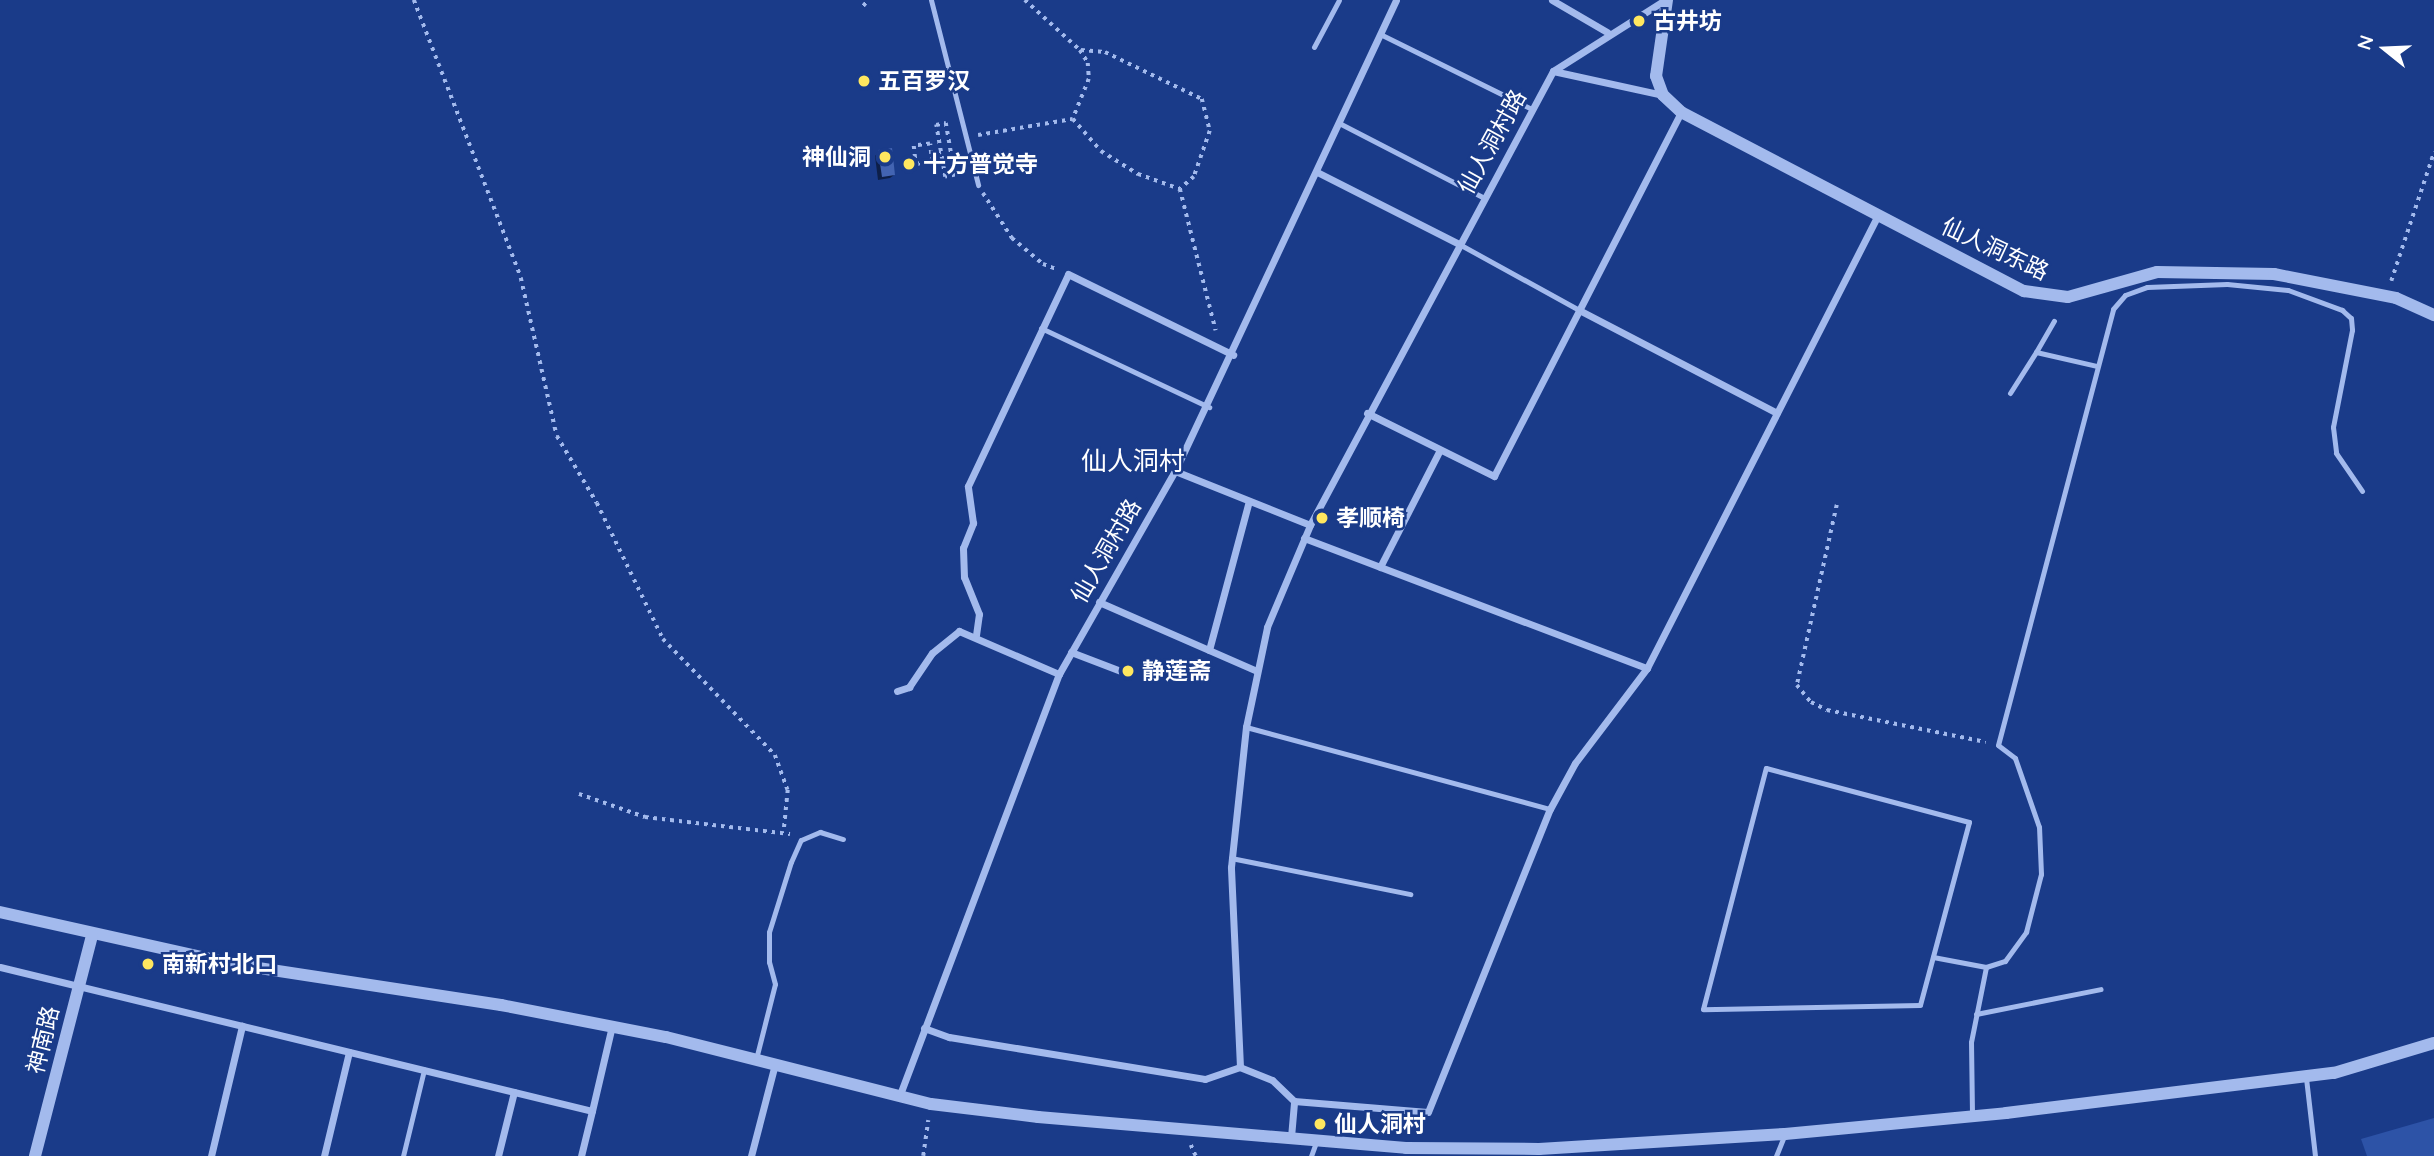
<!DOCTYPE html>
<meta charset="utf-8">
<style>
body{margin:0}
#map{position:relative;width:2434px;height:1156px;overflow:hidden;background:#1a3b89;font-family:Quicksand,"Noto Sans SC",sans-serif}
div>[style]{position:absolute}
.green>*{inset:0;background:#2d53a7}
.shadow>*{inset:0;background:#0007}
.building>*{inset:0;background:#4364b2}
.path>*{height:3.5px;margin-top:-1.75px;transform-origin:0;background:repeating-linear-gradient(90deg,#a3baed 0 3.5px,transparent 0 8.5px)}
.service>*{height:5px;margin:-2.5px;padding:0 2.5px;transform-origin:2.5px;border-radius:2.5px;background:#a3baed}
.minor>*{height:7px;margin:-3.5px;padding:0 3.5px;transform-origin:3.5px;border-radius:3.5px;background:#a3baed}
.tertiary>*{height:12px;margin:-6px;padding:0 6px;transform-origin:6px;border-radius:6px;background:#a3baed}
.dots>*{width:19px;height:19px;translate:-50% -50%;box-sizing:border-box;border:4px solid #1a3b89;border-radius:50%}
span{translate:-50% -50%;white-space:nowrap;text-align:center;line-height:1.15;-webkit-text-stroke:5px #1a3b89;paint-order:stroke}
.poi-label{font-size:23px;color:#fff;font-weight:700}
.left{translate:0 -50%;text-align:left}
.right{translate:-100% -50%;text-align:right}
.street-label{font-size:23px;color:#fff}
.quarter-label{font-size:26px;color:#fff}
.north{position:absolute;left:2350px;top:14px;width:70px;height:70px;-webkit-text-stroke:5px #1a3b89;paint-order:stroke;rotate:288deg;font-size:19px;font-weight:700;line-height:28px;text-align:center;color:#fff}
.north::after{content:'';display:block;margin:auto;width:24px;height:32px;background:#fff;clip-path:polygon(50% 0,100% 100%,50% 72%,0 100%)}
</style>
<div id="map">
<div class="green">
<i style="clip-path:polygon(2434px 1118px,2434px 1156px,2367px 1156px,2361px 1139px)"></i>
</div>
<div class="shadow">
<i style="clip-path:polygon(879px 152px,894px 175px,890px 178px,878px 180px,875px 156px)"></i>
</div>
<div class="building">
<i style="clip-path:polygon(892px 148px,895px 175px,882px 177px,878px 150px)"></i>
</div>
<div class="path">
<i style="left:414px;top:0;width:298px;rotate:68.9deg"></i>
<i style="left:521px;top:278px;width:162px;rotate:77.2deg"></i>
<i style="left:557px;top:436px;width:78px;rotate:59.2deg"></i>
<i style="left:597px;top:503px;width:151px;rotate:64.1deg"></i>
<i style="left:663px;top:639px;width:161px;rotate:46deg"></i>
<i style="left:775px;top:755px;width:37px;rotate:70deg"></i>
<i style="left:788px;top:790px;width:40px;rotate:95.7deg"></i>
<i style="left:1025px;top:0;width:74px;rotate:42.3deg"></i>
<i style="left:1080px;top:50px;width:15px;rotate:58deg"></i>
<i style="left:1088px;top:63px;width:16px;rotate:86deg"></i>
<i style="left:1089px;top:79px;width:43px;rotate:111.8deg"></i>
<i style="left:1073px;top:119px;width:43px;rotate:48.8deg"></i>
<i style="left:1101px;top:151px;width:44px;rotate:31.9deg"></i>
<i style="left:1138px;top:174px;width:45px;rotate:19.7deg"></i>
<i style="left:1180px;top:189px;width:146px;rotate:75.8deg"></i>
<i style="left:863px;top:6px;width:8px;rotate:-50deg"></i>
<i style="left:1081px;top:50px;width:24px;rotate:5deg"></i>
<i style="left:1105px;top:52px;width:108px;rotate:25.9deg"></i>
<i style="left:1202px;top:99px;width:33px;rotate:76deg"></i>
<i style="left:1210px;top:131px;width:49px;rotate:109.2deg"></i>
<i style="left:1194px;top:177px;width:18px;rotate:139deg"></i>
<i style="left:946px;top:123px;width:53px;rotate:80.2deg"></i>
<i style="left:955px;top:175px;width:10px;rotate:169deg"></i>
<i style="left:945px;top:177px;width:53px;rotate:-99.8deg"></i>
<i style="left:936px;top:125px;width:10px;rotate:-11deg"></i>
<i style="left:978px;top:135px;width:96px;rotate:-9.6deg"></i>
<i style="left:931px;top:154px;width:10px;rotate:-96deg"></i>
<i style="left:930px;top:144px;width:16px;rotate:173deg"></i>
<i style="left:914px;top:146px;width:18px;rotate:84deg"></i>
<i style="left:916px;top:164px;width:16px;rotate:-11deg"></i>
<i style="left:932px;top:161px;width:7px;rotate:-98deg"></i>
<i style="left:931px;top:154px;width:10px;rotate:-11deg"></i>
<i style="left:983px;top:193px;width:54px;rotate:57.2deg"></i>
<i style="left:1012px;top:238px;width:40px;rotate:40deg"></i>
<i style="left:1043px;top:264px;width:14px;rotate:21deg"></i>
<i style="left:2391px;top:281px;width:136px;rotate:-71.6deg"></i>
<i style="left:1837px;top:505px;width:184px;rotate:102.5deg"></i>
<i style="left:1797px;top:685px;width:22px;rotate:51deg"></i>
<i style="left:1811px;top:702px;width:18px;rotate:27deg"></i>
<i style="left:1827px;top:710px;width:162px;rotate:11.4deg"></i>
<i style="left:579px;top:794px;width:70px;rotate:19.2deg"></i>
<i style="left:645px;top:817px;width:146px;rotate:6.7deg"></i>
<i style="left:1191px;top:1145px;width:12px;rotate:66deg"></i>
<i style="left:923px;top:1156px;width:36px;rotate:-82deg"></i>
</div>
<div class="service">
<i style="left:931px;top:0;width:191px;rotate:75.7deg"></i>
<i style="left:1380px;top:34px;width:169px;rotate:26.3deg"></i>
<i style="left:1314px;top:47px;width:53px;rotate:-62deg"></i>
<i style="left:1339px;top:123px;width:163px;rotate:27.3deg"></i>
<i style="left:1459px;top:244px;width:137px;rotate:28.8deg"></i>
<i style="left:1041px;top:328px;width:186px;rotate:25.2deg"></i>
<i style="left:2036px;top:352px;width:36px;rotate:-60deg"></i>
<i style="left:2010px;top:393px;width:49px;rotate:-57.6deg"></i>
<i style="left:2036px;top:352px;width:63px;rotate:12.9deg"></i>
<i style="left:1246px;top:727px;width:315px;rotate:15.1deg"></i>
<i style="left:1766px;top:768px;width:210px;rotate:14.9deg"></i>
<i style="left:1969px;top:822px;width:189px;rotate:105deg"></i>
<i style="left:1920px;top:1005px;width:217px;rotate:178.9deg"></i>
<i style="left:1703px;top:1009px;width:249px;rotate:-75.4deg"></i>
<i style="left:1231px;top:858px;width:183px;rotate:11.4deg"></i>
<i style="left:1933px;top:957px;width:54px;rotate:10.7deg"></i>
<i style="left:1986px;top:967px;width:76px;rotate:101.3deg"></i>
<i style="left:1971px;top:1042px;width:74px;rotate:89.2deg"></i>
<i style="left:1986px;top:967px;width:20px;rotate:-18deg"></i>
<i style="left:2005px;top:961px;width:36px;rotate:-54deg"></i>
<i style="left:2026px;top:932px;width:60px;rotate:-75.5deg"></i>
<i style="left:2041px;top:874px;width:47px;rotate:-92.4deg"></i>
<i style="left:2039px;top:827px;width:73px;rotate:-109.2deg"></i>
<i style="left:2015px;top:758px;width:21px;rotate:-143deg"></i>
<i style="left:1998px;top:745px;width:451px;rotate:-75.2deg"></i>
<i style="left:2113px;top:309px;width:18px;rotate:-49deg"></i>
<i style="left:2125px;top:295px;width:23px;rotate:-20deg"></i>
<i style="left:2147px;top:287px;width:80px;rotate:-2.1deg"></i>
<i style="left:2227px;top:284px;width:61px;rotate:5.6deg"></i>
<i style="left:2288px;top:290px;width:58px;rotate:20.3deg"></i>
<i style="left:2342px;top:310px;width:12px;rotate:42deg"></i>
<i style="left:2351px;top:318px;width:12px;rotate:85deg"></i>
<i style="left:2352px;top:330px;width:99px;rotate:101.1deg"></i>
<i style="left:2333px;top:427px;width:26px;rotate:83deg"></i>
<i style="left:2336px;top:453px;width:46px;rotate:55.6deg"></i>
<i style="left:1976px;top:1014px;width:127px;rotate:-11.3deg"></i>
<i style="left:756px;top:1059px;width:77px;rotate:-75.8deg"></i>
<i style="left:775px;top:984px;width:23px;rotate:-105deg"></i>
<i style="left:769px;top:962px;width:30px;rotate:-90deg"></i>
<i style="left:769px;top:932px;width:73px;rotate:-72.6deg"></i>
<i style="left:791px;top:862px;width:24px;rotate:-66deg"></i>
<i style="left:801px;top:840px;width:21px;rotate:-23deg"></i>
<i style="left:820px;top:832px;width:24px;rotate:17deg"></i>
<i style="left:2306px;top:1078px;width:79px;rotate:83.4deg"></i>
<i style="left:403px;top:1156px;width:89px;rotate:-76.3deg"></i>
<i style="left:1311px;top:1156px;width:15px;rotate:-70deg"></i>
<i style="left:1776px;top:1156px;width:22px;rotate:-68deg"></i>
</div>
<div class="minor">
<i style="left:1552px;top:0;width:64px;rotate:30.2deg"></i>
<i style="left:1553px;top:71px;width:133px;rotate:-32.4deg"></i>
<i style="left:1317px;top:172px;width:159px;rotate:26.9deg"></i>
<i style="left:1579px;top:310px;width:223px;rotate:27.5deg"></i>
<i style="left:1367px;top:413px;width:142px;rotate:26.4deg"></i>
<i style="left:1494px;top:476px;width:409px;rotate:-62.8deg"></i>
<i style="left:1175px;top:471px;width:520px;rotate:-64.86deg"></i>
<i style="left:1304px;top:538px;width:367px;rotate:20.8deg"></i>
<i style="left:1380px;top:567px;width:131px;rotate:-62.9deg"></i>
<i style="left:1099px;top:602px;width:172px;rotate:23.6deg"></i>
<i style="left:976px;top:635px;width:21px;rotate:-82deg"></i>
<i style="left:979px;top:614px;width:40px;rotate:-112deg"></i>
<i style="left:964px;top:577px;width:29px;rotate:-92deg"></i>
<i style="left:963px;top:548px;width:27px;rotate:-68deg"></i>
<i style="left:973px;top:523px;width:37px;rotate:-98deg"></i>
<i style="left:968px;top:486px;width:234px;rotate:-64.7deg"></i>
<i style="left:1068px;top:274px;width:184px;rotate:26.1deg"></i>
<i style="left:1209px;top:650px;width:154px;rotate:-75deg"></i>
<i style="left:1071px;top:652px;width:56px;rotate:21deg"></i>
<i style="left:897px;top:691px;width:13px;rotate:-18deg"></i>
<i style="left:909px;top:687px;width:41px;rotate:-55.9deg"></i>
<i style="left:932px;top:653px;width:35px;rotate:-39deg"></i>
<i style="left:959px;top:631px;width:109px;rotate:23.3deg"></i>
<i style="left:0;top:967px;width:609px;rotate:13.67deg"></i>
<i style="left:592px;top:1111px;width:46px;rotate:103.7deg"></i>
<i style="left:924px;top:1028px;width:27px;rotate:20deg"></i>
<i style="left:949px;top:1037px;width:259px;rotate:9.3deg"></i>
<i style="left:1205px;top:1079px;width:37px;rotate:-19deg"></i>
<i style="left:899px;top:1097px;width:452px;rotate:-69.3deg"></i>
<i style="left:1059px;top:674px;width:234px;rotate:-60.3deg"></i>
<i style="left:1175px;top:471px;width:145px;rotate:21.8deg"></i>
<i style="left:1310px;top:525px;width:515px;rotate:-61.84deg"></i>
<i style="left:1553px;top:71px;width:113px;rotate:12.3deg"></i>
<i style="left:1294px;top:1101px;width:30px;rotate:-136deg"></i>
<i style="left:1272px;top:1080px;width:35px;rotate:-158deg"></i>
<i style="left:1240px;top:1067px;width:200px;rotate:-92.6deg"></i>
<i style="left:1231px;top:867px;width:141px;rotate:-83.9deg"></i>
<i style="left:1246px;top:727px;width:102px;rotate:-78.1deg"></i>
<i style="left:1267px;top:627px;width:111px;rotate:-67.1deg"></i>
<i style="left:592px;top:1111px;width:87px;rotate:-76.8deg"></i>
<i style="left:1291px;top:1137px;width:36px;rotate:-85deg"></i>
<i style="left:1294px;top:1101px;width:134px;rotate:4.7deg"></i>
<i style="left:1428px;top:1112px;width:327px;rotate:-68.1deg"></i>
<i style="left:1550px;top:809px;width:52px;rotate:-61.5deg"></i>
<i style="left:1575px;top:763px;width:119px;rotate:-52.8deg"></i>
<i style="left:1647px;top:668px;width:508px;rotate:-62.98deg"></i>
<i style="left:211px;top:1156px;width:134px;rotate:-76.6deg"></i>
<i style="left:324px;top:1156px;width:107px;rotate:-76.5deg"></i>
<i style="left:498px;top:1156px;width:66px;rotate:-76deg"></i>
<i style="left:751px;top:1156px;width:95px;rotate:-75.4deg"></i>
</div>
<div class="tertiary">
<i style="left:1667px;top:0;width:77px;rotate:98.2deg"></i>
<i style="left:1656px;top:76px;width:20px;rotate:70deg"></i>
<i style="left:1663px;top:95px;width:25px;rotate:43deg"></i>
<i style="left:1681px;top:112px;width:387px;rotate:27.6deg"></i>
<i style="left:2024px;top:291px;width:44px;rotate:7.8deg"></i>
<i style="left:2068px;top:297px;width:92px;rotate:-15.7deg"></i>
<i style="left:2157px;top:272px;width:117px;rotate:1deg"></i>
<i style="left:2274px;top:274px;width:124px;rotate:11.1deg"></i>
<i style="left:2396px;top:298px;width:42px;rotate:24.1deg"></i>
<i style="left:0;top:912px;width:239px;rotate:12.6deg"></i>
<i style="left:233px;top:964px;width:271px;rotate:8.7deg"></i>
<i style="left:501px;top:1005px;width:168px;rotate:11deg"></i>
<i style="left:666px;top:1037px;width:273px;rotate:14.2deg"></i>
<i style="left:931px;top:1104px;width:108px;rotate:6.9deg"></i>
<i style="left:1038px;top:1117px;width:369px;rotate:4.8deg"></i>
<i style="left:1406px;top:1148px;width:133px;rotate:0.4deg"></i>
<i style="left:1539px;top:1149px;width:246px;rotate:-3.5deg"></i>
<i style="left:1785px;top:1134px;width:222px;rotate:-5.4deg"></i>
<i style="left:2006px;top:1113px;width:330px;rotate:-7deg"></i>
<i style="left:2334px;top:1073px;width:104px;rotate:-16.7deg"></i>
<i style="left:35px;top:1156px;width:228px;rotate:-75.5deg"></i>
</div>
<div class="dots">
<i style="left:1639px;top:21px;background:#ffe75f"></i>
<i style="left:864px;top:81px;background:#ffe75f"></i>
<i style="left:885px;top:157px;background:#ffe75f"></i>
<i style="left:909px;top:164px;background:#ffe75f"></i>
<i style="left:1322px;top:518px;background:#ffe75f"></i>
<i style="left:1128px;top:671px;background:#ffe75f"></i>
<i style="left:148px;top:964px;background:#ffe75f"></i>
<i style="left:1320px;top:1124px;background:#ffe75f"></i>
</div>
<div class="poi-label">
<span class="left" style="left:1653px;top:21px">古井坊</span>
<span class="left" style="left:878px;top:81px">五百罗汉</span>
<span class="right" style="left:871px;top:157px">神仙洞</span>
<span class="left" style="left:923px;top:164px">十方普觉寺</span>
<span class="left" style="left:1336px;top:518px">孝顺椅</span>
<span class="left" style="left:1142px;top:671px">静莲斋</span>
<span class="left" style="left:162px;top:964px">南新村北口</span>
<span class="left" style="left:1334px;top:1124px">仙人洞村</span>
</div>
<div class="street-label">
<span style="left:1492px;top:142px;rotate:-61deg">仙人洞村路</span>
<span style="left:1995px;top:249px;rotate:25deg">仙人洞东路</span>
<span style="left:1106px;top:551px;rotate:-60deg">仙人洞村路</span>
<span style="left:43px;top:1040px;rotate:-76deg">神南路</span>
</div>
<div class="quarter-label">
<span style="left:1133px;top:461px">仙人洞村</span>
</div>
<div class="north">N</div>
</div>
